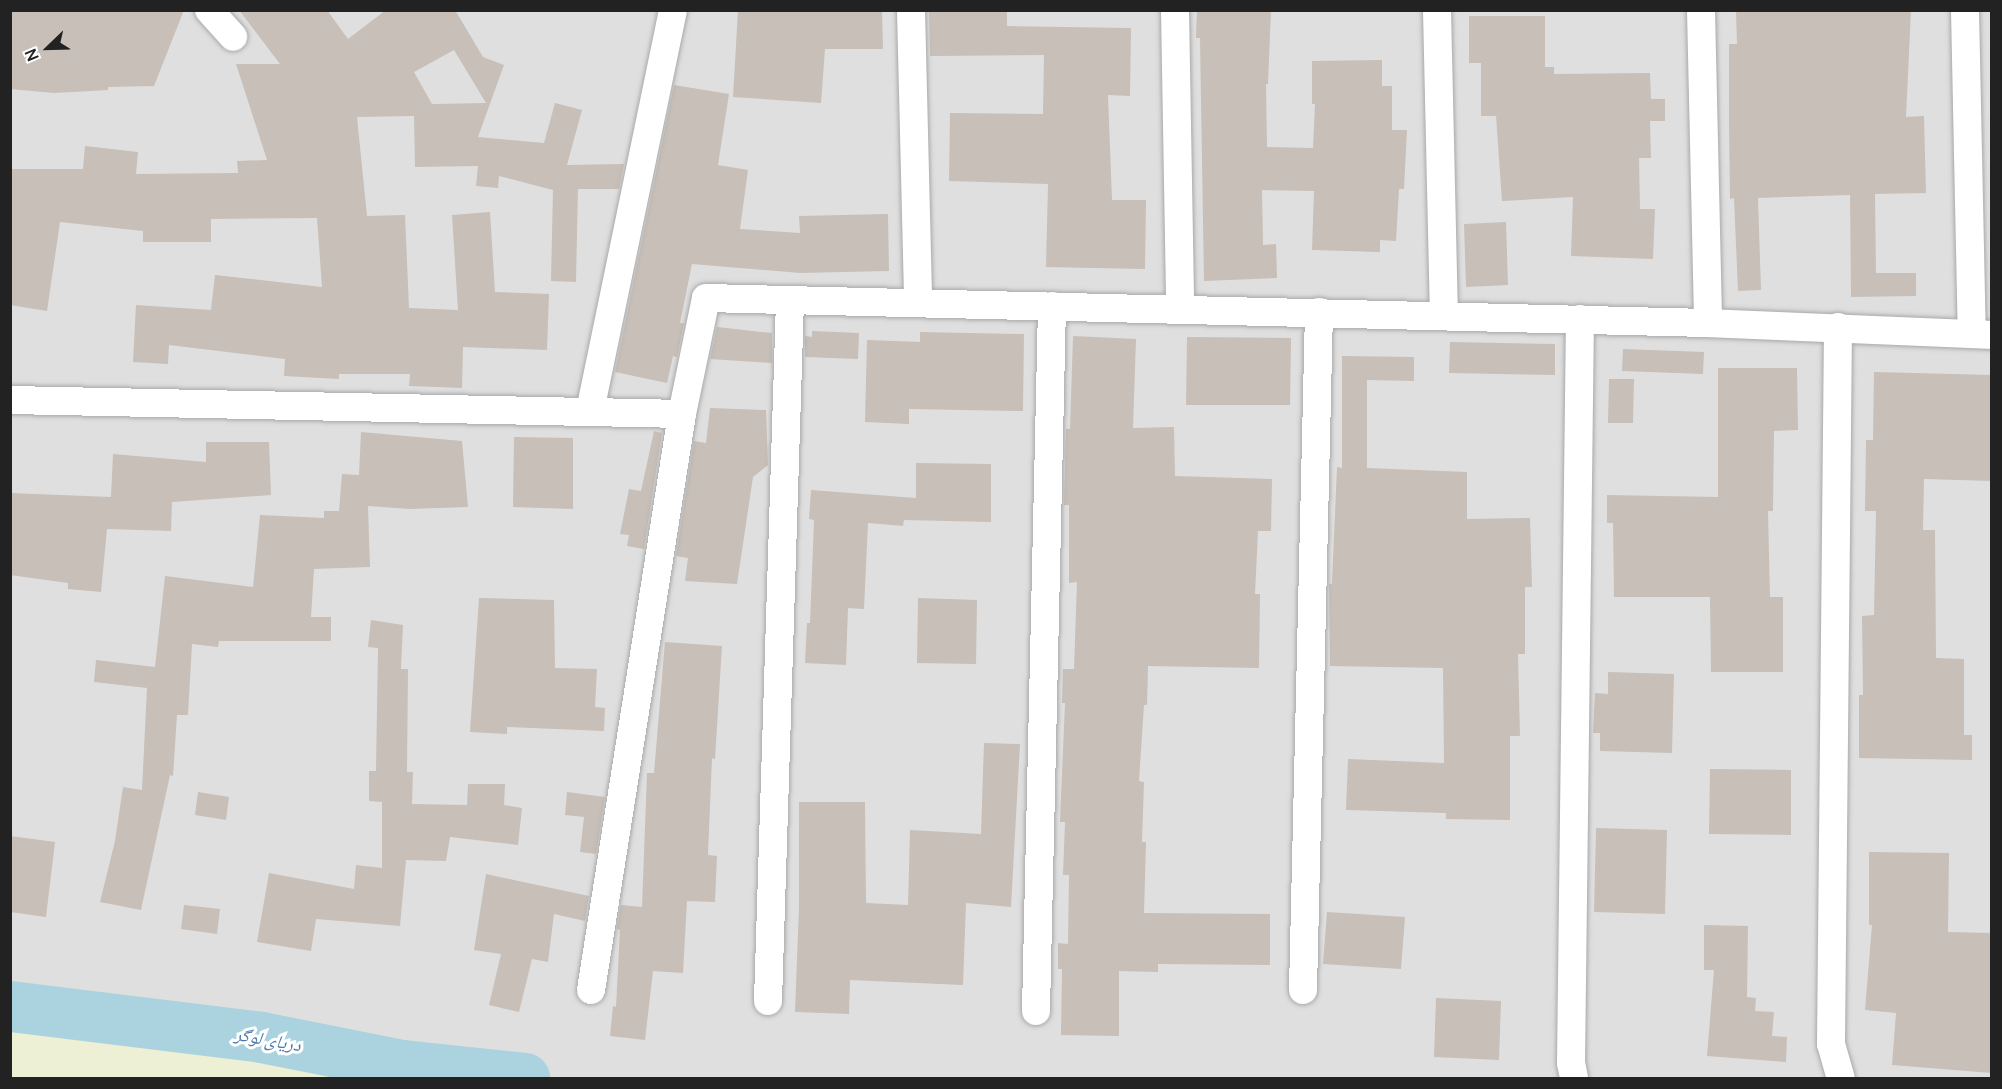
<!DOCTYPE html>
<meta charset="utf-8">
<style>
body{margin:0}
#map{position:relative;width:2002px;height:1089px;overflow:hidden;background:#f2efe9;font-family:Manrope,"Noto Naskh Arabic",sans-serif}
div>[style]{position:absolute}
.residential>*{inset:0;background:#e0dfdf}
.farmland>*{inset:0;background:#eef0d5}
.river>*{height:51px;margin:-25.5px;padding:0 25.5px;transform-origin:25.5px;border-radius:25.5px;background:#aad3df}
.building>*{inset:0;background:#c7bfb8}
.roads{filter:drop-shadow(0 0 2px #a9a9a9) drop-shadow(0 0 2px #a9a9a9)}
.minor>*{height:28px;margin:-14px;padding:0 14px;transform-origin:14px;border-radius:14px;background:#fff}
span{translate:-50% -50%;white-space:nowrap;text-align:center;line-height:1.15;-webkit-text-stroke:6px #fff;paint-order:stroke}
.water-label{font-size:18px;color:#4a7aab;font-style:italic}
.frame{position:absolute;inset:0;border:12px solid #222;pointer-events:none}
.north{position:absolute;left:18px;top:18px;width:60px;height:60px;-webkit-text-stroke:4px #fff;paint-order:stroke;rotate:247deg;font-size:16px;font-weight:700;line-height:24px;text-align:center;color:#222}
.north::after{content:'';display:block;margin:auto;width:21px;height:27px;background:#222;clip-path:polygon(50% 0,100% 100%,50% 72%,0 100%)}
</style>
<div id="map">
<div class="residential">
<i style="clip-path:polygon(11px 11px,1991px 11px,1991px 1078px,399px 1078px,403px 1065px,261px 1037px,11px 1006px)"></i>
</div>
<div class="farmland">
<i style="clip-path:polygon(11px 1006px,261px 1037px,403px 1065px,399px 1078px,11px 1078px)"></i>
</div>
<div class="river">
<i style="left:10px;top:1006px;width:253px;rotate:7deg"></i>
<i style="left:261px;top:1037px;width:145px;rotate:11.2deg"></i>
<i style="left:403px;top:1065px;width:122px;rotate:6.1deg"></i>
</div>
<div class="building">
<i style="clip-path:polygon(10px 10px,184px 10px,154px 86px,108px 87px,108px 90px,54px 93px,10px 89px)"></i>
<i style="clip-path:polygon(evenodd,239px 10px,327px 10px,348px 39px,386px 10px,455px 10px,483px 57px,504px 65px,478px 137px,544px 143px,555px 103px,582px 110px,567px 165px,624px 164px,619px 189px,578px 189px,576px 282px,551px 281px,553px 190px,499px 176px,498px 188px,476px 186px,478px 166px,415px 167px,414px 116px,357px 117px,367px 216px,405px 215px,409px 308px,458px 310px,452px 215px,490px 212px,495px 292px,549px 294px,547px 350px,463px 347px,462px 388px,409px 386px,410px 374px,339px 374px,339px 379px,284px 376px,285px 359px,169px 345px,168px 364px,133px 362px,136px 305px,211px 310px,215px 275px,322px 287px,317px 218px,211px 219px,211px 242px,143px 242px,143px 231px,60px 222px,47px 311px,10px 305px,10px 169px,83px 169px,85px 146px,138px 152px,136px 174px,238px 173px,237px 161px,267px 160px,236px 64px,280px 64px,239px 10px,454px 50px,486px 103px,432px 104px,414px 72px,454px 50px)"></i>
<i style="clip-path:polygon(738px 10px,882px 10px,883px 49px,825px 49px,821px 103px,733px 97px)"></i>
<i style="clip-path:polygon(929px 10px,1007px 10px,1007px 26px,1131px 28px,1130px 96px,1108px 95px,1112px 200px,1146px 200px,1145px 269px,1046px 267px,1048px 184px,949px 181px,950px 113px,1043px 114px,1044px 55px,930px 56px)"></i>
<i style="clip-path:polygon(1197px 10px,1271px 10px,1268px 84px,1266px 84px,1267px 147px,1313px 148px,1315px 104px,1312px 104px,1312px 61px,1382px 60px,1382px 86px,1392px 86px,1392px 130px,1407px 130px,1404px 189px,1399px 189px,1396px 241px,1380px 240px,1380px 252px,1312px 250px,1314px 191px,1262px 190px,1263px 245px,1276px 244px,1277px 278px,1204px 281px,1200px 38px,1196px 38px)"></i>
<i style="clip-path:polygon(1736px 10px,1911px 10px,1906px 117px,1924px 116px,1926px 193px,1875px 194px,1876px 273px,1916px 273px,1916px 296px,1851px 297px,1850px 195px,1758px 198px,1761px 290px,1738px 291px,1734px 198px,1730px 199px,1729px 124px,1729px 44px,1737px 44px)"></i>
<i style="clip-path:polygon(1469px 16px,1545px 16px,1545px 67px,1554px 67px,1554px 74px,1650px 73px,1651px 99px,1665px 99px,1665px 121px,1650px 121px,1651px 158px,1639px 158px,1640px 209px,1655px 209px,1653px 259px,1571px 256px,1573px 197px,1502px 201px,1496px 116px,1481px 116px,1481px 63px,1469px 63px)"></i>
<i style="clip-path:polygon(674px 85px,729px 94px,718px 165px,748px 170px,740px 229px,800px 233px,799px 216px,888px 214px,889px 271px,800px 273px,692px 264px,680px 323px,684px 323px,677px 357px,673px 356px,667px 383px,615px 372px)"></i>
<i style="clip-path:polygon(1506px 222px,1508px 285px,1466px 287px,1464px 224px)"></i>
<i style="clip-path:polygon(717px 327px,772px 333px,772px 363px,710px 359px)"></i>
<i style="clip-path:polygon(812px 331px,859px 333px,858px 359px,805px 357px,805px 336px,812px 337px)"></i>
<i style="clip-path:polygon(920px 332px,1024px 334px,1023px 411px,909px 409px,909px 424px,865px 422px,867px 340px,920px 342px)"></i>
<i style="clip-path:polygon(1073px 336px,1136px 339px,1133px 428px,1174px 427px,1175px 476px,1272px 479px,1271px 531px,1258px 531px,1255px 594px,1260px 594px,1259px 668px,1148px 666px,1147px 705px,1144px 705px,1139px 781px,1144px 782px,1142px 842px,1146px 842px,1144px 913px,1270px 914px,1270px 965px,1158px 964px,1158px 972px,1119px 971px,1119px 1036px,1061px 1035px,1062px 969px,1058px 969px,1058px 943px,1068px 944px,1069px 875px,1063px 875px,1065px 822px,1060px 822px,1065px 703px,1062px 703px,1063px 669px,1074px 669px,1077px 582px,1069px 583px,1069px 505px,1064px 505px,1066px 429px,1070px 429px)"></i>
<i style="clip-path:polygon(1187px 337px,1291px 338px,1290px 405px,1186px 405px)"></i>
<i style="clip-path:polygon(1450px 342px,1555px 344px,1555px 375px,1449px 373px)"></i>
<i style="clip-path:polygon(1623px 349px,1704px 352px,1703px 374px,1622px 371px)"></i>
<i style="clip-path:polygon(1342px 356px,1414px 357px,1414px 381px,1367px 380px,1367px 468px,1467px 472px,1467px 519px,1530px 518px,1532px 587px,1525px 587px,1525px 654px,1518px 654px,1520px 736px,1510px 736px,1510px 820px,1446px 819px,1446px 813px,1346px 810px,1348px 759px,1444px 763px,1443px 668px,1330px 666px,1329px 584px,1332px 584px,1337px 467px,1342px 468px)"></i>
<i style="clip-path:polygon(1718px 368px,1797px 368px,1798px 430px,1774px 431px,1773px 511px,1768px 511px,1770px 597px,1783px 597px,1783px 672px,1711px 672px,1710px 597px,1614px 597px,1613px 523px,1607px 523px,1607px 495px,1718px 497px)"></i>
<i style="clip-path:polygon(1874px 372px,1992px 375px,1992px 481px,1924px 479px,1923px 530px,1935px 530px,1936px 658px,1964px 659px,1964px 735px,1972px 735px,1972px 760px,1859px 758px,1859px 695px,1863px 695px,1862px 616px,1874px 615px,1876px 511px,1865px 511px,1866px 440px,1873px 440px)"></i>
<i style="clip-path:polygon(1609px 379px,1634px 379px,1633px 423px,1608px 423px)"></i>
<i style="clip-path:polygon(710px 408px,766px 410px,768px 465px,753px 477px,737px 584px,685px 581px,688px 558px,676px 556px,694px 441px,706px 443px)"></i>
<i style="clip-path:polygon(654px 431px,662px 433px,644px 549px,627px 546px,629px 535px,620px 534px,629px 489px,641px 491px)"></i>
<i style="clip-path:polygon(361px 432px,462px 441px,468px 507px,410px 509px,368px 506px,370px 567px,314px 569px,311px 617px,331px 617px,331px 641px,219px 641px,218px 647px,192px 644px,188px 715px,177px 715px,173px 776px,170px 775px,141px 910px,100px 902px,115px 841px,123px 787px,142px 790px,147px 688px,94px 682px,96px 660px,155px 667px,165px 576px,253px 587px,260px 515px,324px 518px,324px 511px,339px 511px,342px 474px,359px 475px)"></i>
<i style="clip-path:polygon(514px 437px,573px 438px,573px 509px,513px 507px)"></i>
<i style="clip-path:polygon(206px 442px,269px 442px,271px 495px,172px 502px,171px 531px,107px 529px,101px 592px,68px 589px,68px 583px,10px 575px,10px 493px,111px 497px,113px 454px,206px 462px)"></i>
<i style="clip-path:polygon(916px 463px,991px 464px,991px 522px,904px 520px,903px 526px,868px 523px,864px 609px,848px 608px,846px 665px,805px 663px,807px 623px,810px 623px,814px 520px,809px 519px,811px 490px,916px 498px)"></i>
<i style="clip-path:polygon(479px 598px,554px 600px,555px 668px,597px 669px,595px 707px,605px 708px,604px 731px,507px 727px,507px 734px,470px 732px)"></i>
<i style="clip-path:polygon(918px 598px,977px 600px,976px 664px,917px 663px)"></i>
<i style="clip-path:polygon(371px 620px,403px 625px,401px 669px,408px 669px,407px 772px,413px 772px,412px 804px,467px 805px,468px 784px,505px 784px,504px 805px,522px 808px,518px 845px,450px 837px,446px 861px,406px 860px,400px 926px,316px 919px,311px 951px,257px 942px,269px 873px,354px 889px,356px 865px,382px 868px,382px 802px,369px 801px,369px 771px,376px 771px,378px 648px,368px 647px)"></i>
<i style="clip-path:polygon(665px 642px,722px 646px,715px 759px,712px 758px,708px 855px,717px 856px,715px 902px,687px 901px,683px 973px,653px 971px,645px 1040px,610px 1036px,613px 1006px,616px 1007px,620px 930px,617px 929px,621px 905px,642px 907px,647px 773px,654px 773px)"></i>
<i style="clip-path:polygon(1608px 672px,1674px 674px,1672px 753px,1600px 751px,1600px 733px,1593px 733px,1595px 693px,1608px 694px)"></i>
<i style="clip-path:polygon(984px 743px,1020px 744px,1011px 907px,966px 903px,963px 985px,850px 980px,849px 1014px,795px 1012px,799px 907px,799px 802px,865px 802px,866px 903px,908px 905px,910px 830px,981px 834px)"></i>
<i style="clip-path:polygon(1710px 769px,1791px 770px,1791px 835px,1709px 834px)"></i>
<i style="clip-path:polygon(198px 792px,229px 797px,226px 820px,195px 815px)"></i>
<i style="clip-path:polygon(567px 792px,605px 797px,596px 854px,580px 852px,584px 817px,565px 815px)"></i>
<i style="clip-path:polygon(1596px 828px,1667px 830px,1665px 914px,1594px 912px)"></i>
<i style="clip-path:polygon(10px 836px,55px 842px,46px 917px,10px 912px)"></i>
<i style="clip-path:polygon(1869px 852px,1949px 853px,1948px 932px,1992px 933px,1992px 1073px,1892px 1065px,1896px 1013px,1865px 1010px,1872px 925px,1869px 925px)"></i>
<i style="clip-path:polygon(486px 874px,589px 896px,585px 921px,554px 914px,548px 962px,532px 959px,519px 1012px,489px 1005px,501px 954px,474px 950px)"></i>
<i style="clip-path:polygon(184px 905px,220px 909px,217px 934px,181px 929px)"></i>
<i style="clip-path:polygon(1327px 912px,1405px 917px,1401px 969px,1323px 964px)"></i>
<i style="clip-path:polygon(1704px 925px,1748px 926px,1747px 997px,1756px 998px,1755px 1011px,1774px 1012px,1772px 1036px,1787px 1037px,1786px 1062px,1707px 1056px,1714px 970px,1704px 970px)"></i>
<i style="clip-path:polygon(1436px 998px,1501px 1001px,1499px 1060px,1434px 1057px)"></i>
</div>
<div class="roads">
<div class="minor">
<i style="left:209px;top:10px;width:36px;rotate:48deg"></i>
<i style="left:911px;top:10px;width:293px;rotate:88.6deg"></i>
<i style="left:1175px;top:10px;width:299px;rotate:89deg"></i>
<i style="left:1437px;top:10px;width:305px;rotate:88.7deg"></i>
<i style="left:1701px;top:10px;width:313px;rotate:88.7deg"></i>
<i style="left:1965px;top:10px;width:324px;rotate:88.8deg"></i>
<i style="left:1838px;top:327px;width:717px;rotate:90.56deg"></i>
<i style="left:1831px;top:1044px;width:35px;rotate:74deg"></i>
<i style="left:10px;top:400px;width:672px;rotate:1.19deg"></i>
<i style="left:682px;top:414px;width:118px;rotate:-78.3deg"></i>
<i style="left:706px;top:298px;width:1002px;rotate:1.43deg"></i>
<i style="left:1708px;top:323px;width:284px;rotate:2.4deg"></i>
<i style="left:590px;top:411px;width:409px;rotate:-78.3deg"></i>
<i style="left:591px;top:990px;width:583px;rotate:-81.02deg"></i>
<i style="left:1303px;top:990px;width:678px;rotate:-88.65deg"></i>
<i style="left:768px;top:1001px;width:701px;rotate:-88.2deg"></i>
<i style="left:1036px;top:1011px;width:705px;rotate:-88.7deg"></i>
<i style="left:1574px;top:1078px;width:15px;rotate:-101deg"></i>
<i style="left:1571px;top:1063px;width:744px;rotate:-89.31deg"></i>
</div>
</div>
<div class="water-label">
<span style="left:268px;top:1039px;rotate:10deg">دریای لوگر</span>
</div>
<div class="frame"></div>
<div class="north">N</div>
</div>
